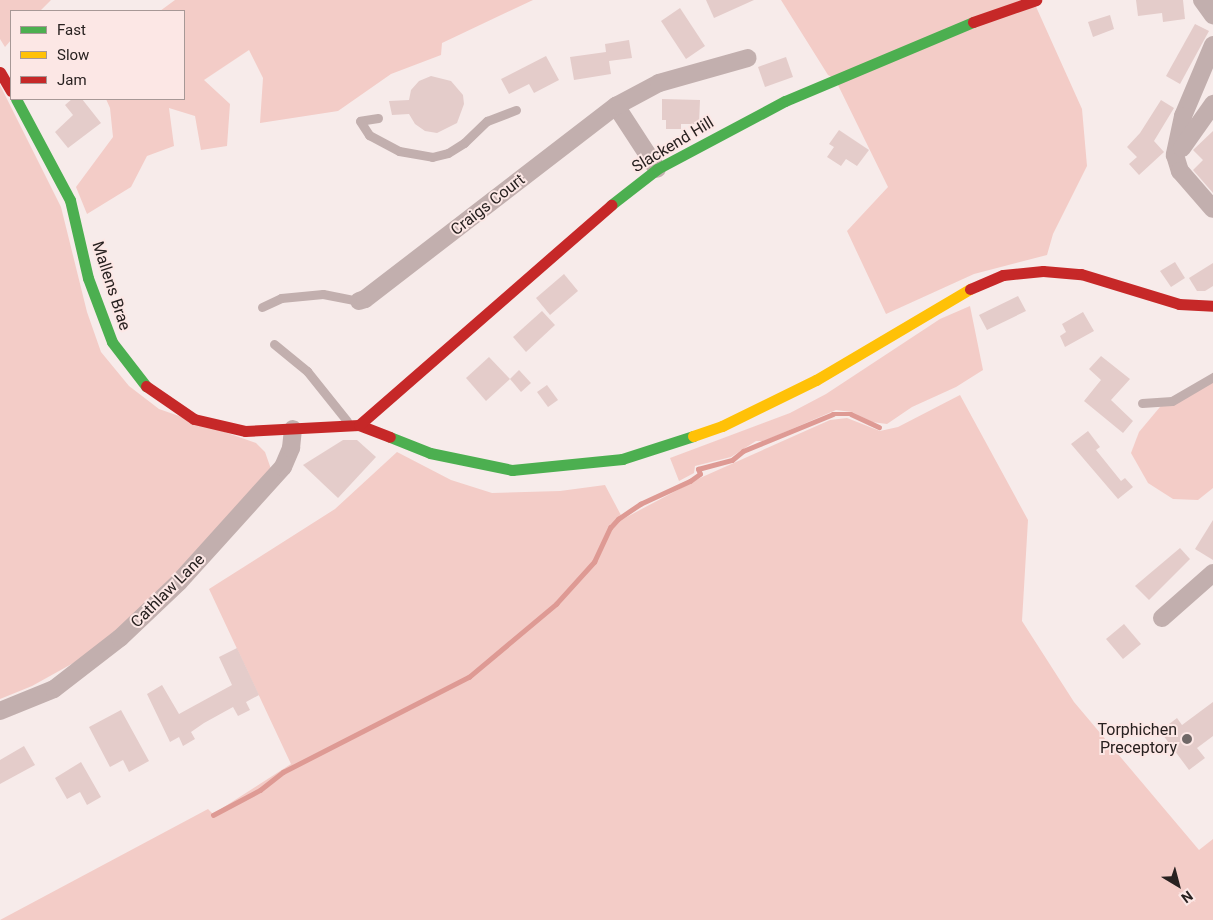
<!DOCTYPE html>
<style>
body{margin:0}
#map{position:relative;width:1213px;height:920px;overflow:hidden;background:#f7ebea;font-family:Roboto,sans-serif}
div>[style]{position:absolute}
.green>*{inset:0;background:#f3ccc7}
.stream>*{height:4.5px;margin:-2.25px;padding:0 2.25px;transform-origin:2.25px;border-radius:2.25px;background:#de9a94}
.building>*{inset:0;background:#e4ccca}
.lane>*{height:9px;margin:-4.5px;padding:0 4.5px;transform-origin:4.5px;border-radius:4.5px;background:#c2afae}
.street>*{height:18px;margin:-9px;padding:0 9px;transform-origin:9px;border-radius:9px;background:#c2afae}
.fast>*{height:11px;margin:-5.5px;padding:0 5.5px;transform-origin:5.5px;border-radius:5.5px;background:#4caf50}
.slow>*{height:11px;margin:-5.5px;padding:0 5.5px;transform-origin:5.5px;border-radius:5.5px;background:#ffc107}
.jam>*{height:11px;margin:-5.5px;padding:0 5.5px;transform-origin:5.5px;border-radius:5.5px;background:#c62828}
.dots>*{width:14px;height:14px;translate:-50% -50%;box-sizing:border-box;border:2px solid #fce7e5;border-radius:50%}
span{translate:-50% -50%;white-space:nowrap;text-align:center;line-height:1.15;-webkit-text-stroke:4px #fce7e5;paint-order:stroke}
.street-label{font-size:16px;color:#282120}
.poi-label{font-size:16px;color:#282120}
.right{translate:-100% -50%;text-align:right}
.legend{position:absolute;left:10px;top:10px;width:175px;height:90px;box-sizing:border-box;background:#fce7e5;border:1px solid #a79896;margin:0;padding:6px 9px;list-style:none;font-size:15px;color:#282120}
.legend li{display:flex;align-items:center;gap:10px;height:25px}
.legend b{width:25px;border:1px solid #a79896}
.north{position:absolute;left:1153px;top:860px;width:50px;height:50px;-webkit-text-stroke:4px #fce7e5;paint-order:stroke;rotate:143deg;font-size:14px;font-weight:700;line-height:20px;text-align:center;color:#282120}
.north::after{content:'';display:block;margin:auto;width:18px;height:22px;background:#282120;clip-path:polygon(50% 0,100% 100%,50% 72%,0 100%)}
</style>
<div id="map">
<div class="green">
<i style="clip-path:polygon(0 0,51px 0,40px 11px,11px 11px,11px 40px,5px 47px,0 39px)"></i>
<i style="clip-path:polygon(175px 0,533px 0,442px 43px,441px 55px,391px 74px,338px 111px,260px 123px,263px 78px,249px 50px,204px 80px,230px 104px,227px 146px,201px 150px,195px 116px,169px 108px,174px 146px,147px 156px,131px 187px,87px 214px,76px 187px,113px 137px,110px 108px,106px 99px,184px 99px,184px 11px,160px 11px)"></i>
<i style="clip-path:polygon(781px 0,1033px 0,1082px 109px,1087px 166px,1053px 234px,1047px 255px,974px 274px,886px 314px,847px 231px,888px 187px,835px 79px,828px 75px)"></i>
<i style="clip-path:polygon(0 85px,61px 207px,87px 312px,101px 352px,129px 386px,159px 409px,256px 443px,265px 452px,271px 469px,193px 557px,95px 651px,32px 686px,0 699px)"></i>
<i style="clip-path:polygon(970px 306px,983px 370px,956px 387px,912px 407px,887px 424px,872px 422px,852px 412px,836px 410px,764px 441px,756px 441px,731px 457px,695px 466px,694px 473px,679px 481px,670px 458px,790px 413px,826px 394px,940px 319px)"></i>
<i style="clip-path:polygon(1213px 375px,1213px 488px,1198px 500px,1173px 499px,1148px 483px,1131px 453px,1139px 432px,1165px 401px)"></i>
<i style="clip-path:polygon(960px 395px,1028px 520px,1022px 621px,1074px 702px,1199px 850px,1213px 839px,1213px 920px,0 920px,208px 809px,213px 814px,291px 764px,209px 589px,335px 509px,397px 452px,451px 480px,492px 493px,560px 491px,605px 485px,623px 519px,700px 478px,830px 420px,847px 418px,880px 431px,898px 427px)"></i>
</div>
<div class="stream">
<i style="left:213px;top:815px;width:53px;rotate:-28deg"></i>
<i style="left:260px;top:790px;width:29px;rotate:-38deg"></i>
<i style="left:283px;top:772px;width:209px;rotate:-27.1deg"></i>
<i style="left:469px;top:677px;width:114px;rotate:-40deg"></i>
<i style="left:556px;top:604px;width:57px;rotate:-47.9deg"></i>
<i style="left:594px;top:562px;width:38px;rotate:-65deg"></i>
<i style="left:610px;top:528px;width:12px;rotate:-48deg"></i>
<i style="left:618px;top:519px;width:27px;rotate:-34deg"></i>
<i style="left:640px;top:504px;width:55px;rotate:-24.7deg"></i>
<i style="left:690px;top:481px;width:12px;rotate:-35deg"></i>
<i style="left:700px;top:474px;width:5px;rotate:-112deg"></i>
<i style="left:698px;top:469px;width:35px;rotate:-15deg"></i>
<i style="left:732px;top:460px;width:14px;rotate:-39deg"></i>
<i style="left:743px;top:451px;width:97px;rotate:-22.3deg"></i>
<i style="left:833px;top:414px;width:18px"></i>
<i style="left:851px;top:414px;width:31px;rotate:25deg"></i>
</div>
<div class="building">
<i style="clip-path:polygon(706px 0,754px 0,714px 18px)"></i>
<i style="clip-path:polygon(1136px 0,1183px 0,1185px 19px,1163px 22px,1162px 13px,1138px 16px)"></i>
<i style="clip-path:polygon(680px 8px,705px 46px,686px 59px,661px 21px)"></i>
<i style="clip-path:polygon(1110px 15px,1114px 29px,1093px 37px,1088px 22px)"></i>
<i style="clip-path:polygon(1195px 24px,1209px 31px,1180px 84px,1166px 76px)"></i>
<i style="clip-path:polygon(629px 40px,632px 58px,609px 61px,611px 74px,574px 80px,570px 57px,606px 52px,605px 44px)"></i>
<i style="clip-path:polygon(546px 56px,559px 80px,534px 93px,529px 84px,509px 94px,501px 79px)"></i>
<i style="clip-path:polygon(786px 57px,793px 77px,765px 87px,758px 67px)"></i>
<i style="clip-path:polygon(431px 76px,451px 81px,463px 95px,464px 104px,457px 123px,437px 133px,425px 131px,415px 124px,409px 114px,392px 115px,389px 101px,409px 100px,411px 90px,419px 81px)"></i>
<i style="clip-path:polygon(72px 99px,82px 99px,101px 123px,68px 148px,55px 132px,73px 115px,65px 105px)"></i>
<i style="clip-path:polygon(662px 99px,700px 100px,699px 124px,681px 124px,681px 129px,666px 129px,666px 120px,662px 120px)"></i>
<i style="clip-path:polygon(1161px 100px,1174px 108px,1154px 141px,1164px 152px,1139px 175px,1129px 164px,1137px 157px,1127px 147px,1140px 133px)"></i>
<i style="clip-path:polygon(839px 130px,869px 150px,857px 166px,846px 159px,841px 166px,827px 157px,834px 147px,829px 144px)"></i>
<i style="clip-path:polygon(1213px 131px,1213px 193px,1193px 170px,1203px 160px,1193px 150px)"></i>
<i style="clip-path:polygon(1175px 262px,1185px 278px,1171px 287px,1160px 271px)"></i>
<i style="clip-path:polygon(1213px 263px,1213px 286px,1205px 291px,1197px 291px,1189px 278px)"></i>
<i style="clip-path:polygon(564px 274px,578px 291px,550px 315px,536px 298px)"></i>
<i style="clip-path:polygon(1018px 296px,1026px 311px,987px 330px,979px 315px)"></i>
<i style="clip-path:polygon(542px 311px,555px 325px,526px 352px,513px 337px)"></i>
<i style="clip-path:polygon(1083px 312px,1094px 331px,1065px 347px,1060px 336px,1066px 332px,1062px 324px)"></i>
<i style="clip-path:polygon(1101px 356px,1130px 379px,1111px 400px,1133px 421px,1123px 433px,1084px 401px,1101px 380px,1089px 369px)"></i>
<i style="clip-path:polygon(489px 357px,510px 379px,486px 401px,466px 378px)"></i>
<i style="clip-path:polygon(519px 370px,531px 383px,521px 392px,510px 379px)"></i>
<i style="clip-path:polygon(547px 385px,558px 400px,548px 407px,537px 392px)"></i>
<i style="clip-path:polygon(1088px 431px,1100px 447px,1096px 450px,1121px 481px,1125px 478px,1133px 487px,1118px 499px,1071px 444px)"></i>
<i style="clip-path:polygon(343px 440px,357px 440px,376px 457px,338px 498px,303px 465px)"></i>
<i style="clip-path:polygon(1213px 520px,1213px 560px,1195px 549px)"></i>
<i style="clip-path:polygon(1180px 548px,1190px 559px,1149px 600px,1135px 586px)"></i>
<i style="clip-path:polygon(1124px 624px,1141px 644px,1123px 659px,1106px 639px)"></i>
<i style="clip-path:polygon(237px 648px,259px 695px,246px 702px,250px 710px,238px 716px,233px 707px,204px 723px,191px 732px,195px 739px,183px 746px,179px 737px,170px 742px,147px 694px,162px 685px,179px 714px,232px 685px,219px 657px)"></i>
<i style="clip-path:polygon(1213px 702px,1213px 736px,1197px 748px,1205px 758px,1189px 770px,1160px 731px,1177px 718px,1182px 725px)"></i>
<i style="clip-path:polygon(121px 710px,149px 761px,129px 772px,123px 760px,110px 767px,89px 727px)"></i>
<i style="clip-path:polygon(24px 746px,35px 765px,0 784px,0 760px)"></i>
<i style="clip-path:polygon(81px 762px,101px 797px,87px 805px,80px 792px,67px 799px,55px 778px)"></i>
</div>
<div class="lane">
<i style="left:378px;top:118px;width:18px;rotate:171deg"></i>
<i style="left:360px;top:121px;width:17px;rotate:57deg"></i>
<i style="left:369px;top:135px;width:34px;rotate:28deg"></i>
<i style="left:399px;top:151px;width:34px;rotate:10deg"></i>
<i style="left:432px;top:157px;width:16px;rotate:-14deg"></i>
<i style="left:448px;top:153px;width:19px;rotate:-32deg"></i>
<i style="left:464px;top:143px;width:32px;rotate:-44deg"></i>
<i style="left:487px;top:121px;width:31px;rotate:-21deg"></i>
<i style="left:262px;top:307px;width:21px;rotate:-25deg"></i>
<i style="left:281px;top:298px;width:42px;rotate:-5.4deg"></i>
<i style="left:323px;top:294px;width:37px;rotate:11deg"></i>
<i style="left:274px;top:344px;width:43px;rotate:39.3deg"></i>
<i style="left:307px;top:371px;width:64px;rotate:51.3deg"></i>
<i style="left:1142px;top:403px;width:30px;rotate:-4deg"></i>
<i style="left:1172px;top:401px;width:48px;rotate:-30.3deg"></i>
</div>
<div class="street">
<i style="left:1202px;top:0;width:19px;rotate:54deg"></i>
<i style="left:1213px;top:45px;width:77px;rotate:112.9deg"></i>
<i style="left:1183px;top:116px;width:40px;rotate:102deg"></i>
<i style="left:1175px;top:155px;width:17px;rotate:73deg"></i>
<i style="left:1180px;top:171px;width:50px;rotate:49deg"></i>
<i style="left:616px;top:106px;width:75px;rotate:56.9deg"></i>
<i style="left:1182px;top:148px;width:54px;rotate:-54.8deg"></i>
<i style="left:359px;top:301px;width:6px;rotate:-18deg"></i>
<i style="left:365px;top:299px;width:317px;rotate:-37.6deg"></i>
<i style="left:616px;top:106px;width:49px;rotate:-28.1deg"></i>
<i style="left:659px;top:83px;width:92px;rotate:-15.7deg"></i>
<i style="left:1162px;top:618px;width:68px;rotate:-41.4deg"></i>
<i style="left:0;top:711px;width:58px;rotate:-22.2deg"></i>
<i style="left:54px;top:689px;width:83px;rotate:-37.7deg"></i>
<i style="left:120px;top:638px;width:81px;rotate:-43.5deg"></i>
<i style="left:179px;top:582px;width:155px;rotate:-47.9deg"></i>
<i style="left:283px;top:467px;width:21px;rotate:-67deg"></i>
<i style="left:291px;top:448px;width:19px;rotate:-84deg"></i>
</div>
<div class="fast">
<i style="left:16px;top:99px;width:115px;rotate:61.9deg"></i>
<i style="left:70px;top:200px;width:80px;rotate:77deg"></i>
<i style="left:88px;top:278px;width:68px;rotate:69.4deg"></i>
<i style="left:112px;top:342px;width:56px;rotate:52.3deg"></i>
<i style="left:611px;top:205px;width:58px;rotate:-38deg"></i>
<i style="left:657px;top:169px;width:145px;rotate:-28deg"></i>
<i style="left:785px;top:101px;width:204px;rotate:-22.8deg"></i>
<i style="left:390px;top:437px;width:43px;rotate:21.8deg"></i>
<i style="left:430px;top:453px;width:84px;rotate:11.7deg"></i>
<i style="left:512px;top:470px;width:111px;rotate:-5.7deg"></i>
<i style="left:622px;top:459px;width:75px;rotate:-17.9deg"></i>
</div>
<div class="slow">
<i style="left:693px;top:436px;width:31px;rotate:-19deg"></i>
<i style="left:722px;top:426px;width:105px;rotate:-26.1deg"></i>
<i style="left:816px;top:380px;width:179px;rotate:-30.6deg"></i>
</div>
<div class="jam">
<i style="left:973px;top:22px;width:67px;rotate:-19.2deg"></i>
<i style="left:0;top:72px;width:22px;rotate:60deg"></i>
<i style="left:970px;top:289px;width:36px;rotate:-23deg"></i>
<i style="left:1003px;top:275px;width:40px;rotate:-5.7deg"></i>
<i style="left:1043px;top:271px;width:38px;rotate:5deg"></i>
<i style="left:1081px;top:274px;width:102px;rotate:17deg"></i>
<i style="left:1179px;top:304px;width:34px;rotate:3deg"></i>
<i style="left:146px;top:386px;width:58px;rotate:34.5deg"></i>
<i style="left:194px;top:419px;width:52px;rotate:13.2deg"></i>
<i style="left:245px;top:431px;width:114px;rotate:-3deg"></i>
<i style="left:359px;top:425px;width:33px;rotate:21deg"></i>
<i style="left:359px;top:425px;width:335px;rotate:-41.1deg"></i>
</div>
<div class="dots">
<i style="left:1187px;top:739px;background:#706867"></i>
</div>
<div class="street-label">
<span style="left:673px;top:145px;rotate:-31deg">Slackend Hill</span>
<span style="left:488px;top:205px;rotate:-38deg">Craigs Court</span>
<span style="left:111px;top:286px;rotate:72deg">Mallens Brae</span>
<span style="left:168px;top:591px;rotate:-45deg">Cathlaw Lane</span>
</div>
<div class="poi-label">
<span class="right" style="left:1177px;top:739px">Torphichen<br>Preceptory</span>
</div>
<ul class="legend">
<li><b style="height:6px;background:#4caf50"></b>Fast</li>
<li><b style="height:6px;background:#ffc107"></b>Slow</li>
<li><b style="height:6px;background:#c62828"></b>Jam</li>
</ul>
<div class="north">N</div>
</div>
